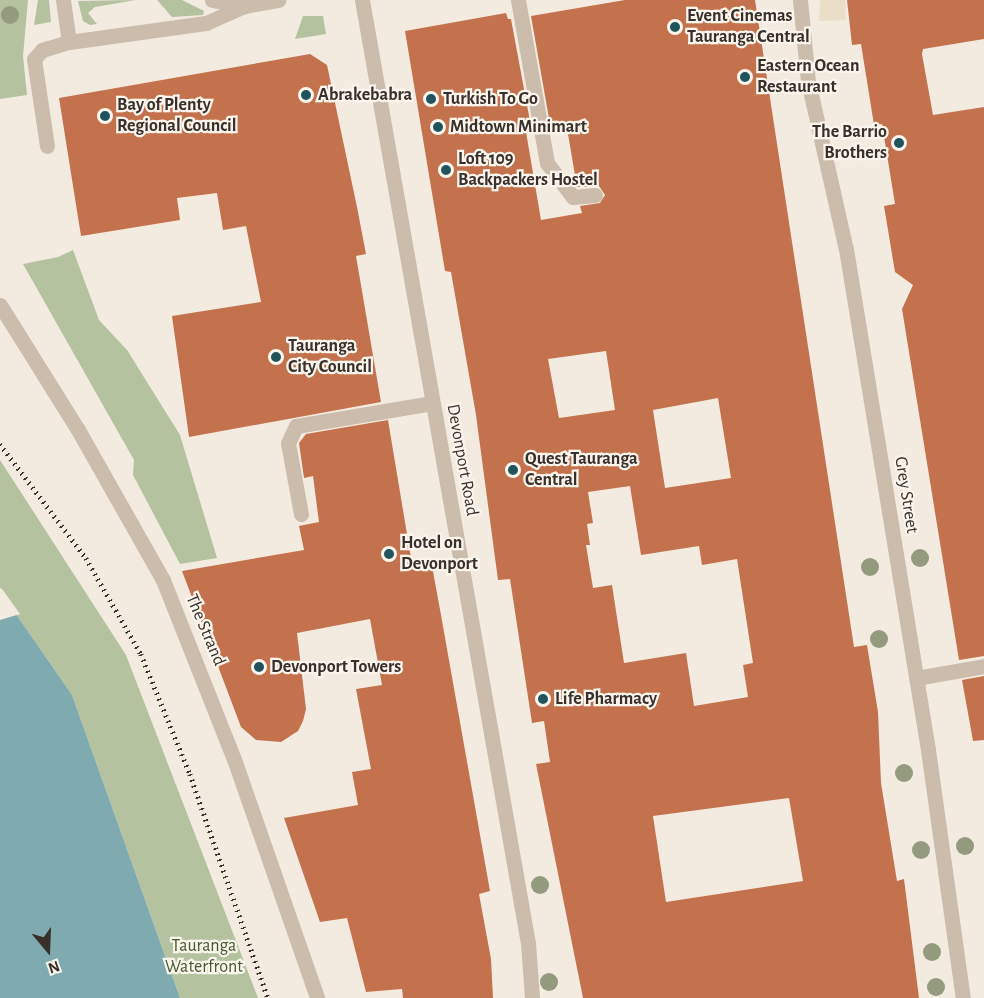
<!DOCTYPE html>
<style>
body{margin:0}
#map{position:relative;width:984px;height:998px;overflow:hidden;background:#f3ebe0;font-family:"Alegreya Sans",sans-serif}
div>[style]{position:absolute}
.green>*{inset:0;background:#b4c2a0}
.plaza>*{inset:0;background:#ebdec8}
.water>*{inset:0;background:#7faab0}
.pier>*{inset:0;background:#f3ebe0}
.building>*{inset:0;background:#c4724d}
.minor>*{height:15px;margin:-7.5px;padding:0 7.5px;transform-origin:7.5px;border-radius:7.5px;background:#cbbcac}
.rail>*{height:4.5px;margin-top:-2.25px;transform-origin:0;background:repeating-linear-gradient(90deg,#39302b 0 1.5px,transparent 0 6px)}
.trees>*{width:18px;height:18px;margin:-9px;border-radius:50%;background:#949a7e}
.dots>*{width:16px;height:16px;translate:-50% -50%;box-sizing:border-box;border:3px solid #faf5ed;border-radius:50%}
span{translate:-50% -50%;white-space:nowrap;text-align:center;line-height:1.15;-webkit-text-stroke:4.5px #faf5ed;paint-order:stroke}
.poi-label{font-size:18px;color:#39302b;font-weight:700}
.left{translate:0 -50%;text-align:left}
.right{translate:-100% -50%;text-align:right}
.street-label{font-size:18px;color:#39302b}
.park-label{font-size:18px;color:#46582e}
.north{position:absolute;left:18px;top:920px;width:60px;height:60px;-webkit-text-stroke:4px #faf5ed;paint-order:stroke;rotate:161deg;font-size:16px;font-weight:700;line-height:24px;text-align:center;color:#39302b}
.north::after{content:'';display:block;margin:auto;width:21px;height:27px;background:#39302b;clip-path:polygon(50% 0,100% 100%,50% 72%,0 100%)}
</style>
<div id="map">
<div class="green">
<i style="clip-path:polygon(0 0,28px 0,23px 56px,27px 95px,0 99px)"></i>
<i style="clip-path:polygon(38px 0,49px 0,51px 22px,34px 25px)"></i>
<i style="clip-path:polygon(136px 0,95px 7px,88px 13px,97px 24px,90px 25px,83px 21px,78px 1px)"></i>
<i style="clip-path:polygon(157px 0,182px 0,204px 11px,203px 15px,172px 17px)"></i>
<i style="clip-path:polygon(303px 16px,323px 16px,326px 34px,295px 39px)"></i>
<i style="clip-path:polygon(73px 250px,99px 320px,127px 350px,180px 435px,217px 558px,180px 564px,133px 475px,134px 460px,23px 264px,58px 257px)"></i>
<i style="clip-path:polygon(0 460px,126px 655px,258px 998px,180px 998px,72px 695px,0 591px)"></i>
</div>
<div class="plaza">
<i style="clip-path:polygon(820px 0,845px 0,846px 20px,819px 21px)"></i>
</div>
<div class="water">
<i style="clip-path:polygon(0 591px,72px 695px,180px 998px,0 998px)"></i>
</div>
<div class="pier">
<i style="clip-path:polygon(0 588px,2px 589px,20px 614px,0 620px)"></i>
</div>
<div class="building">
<i style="clip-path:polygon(evenodd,625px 0,755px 0,854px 647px,867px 645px,878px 712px,881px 783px,897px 881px,904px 879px,919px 998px,583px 998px,536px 764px,550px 762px,544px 721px,532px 723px,510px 579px,498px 580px,476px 415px,451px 272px,445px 271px,405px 31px,506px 13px,508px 19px,511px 19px,532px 132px,526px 132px,541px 220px,582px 213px,580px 206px,600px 203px,605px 195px,599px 186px,577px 187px,567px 128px,551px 130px,531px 16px,625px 0,606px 351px,615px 410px,559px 418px,548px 359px,606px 351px,625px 0,718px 398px,731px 478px,665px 488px,653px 410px,718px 398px,625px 0,630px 486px,641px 555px,699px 546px,702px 565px,737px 559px,753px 663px,743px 665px,748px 697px,694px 706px,686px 653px,624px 663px,612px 585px,593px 588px,586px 545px,590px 545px,587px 524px,593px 523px,588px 492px,630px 486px,625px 0,789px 798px,803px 881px,666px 902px,653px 816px,789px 798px)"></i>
<i style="clip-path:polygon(847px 0,984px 0,984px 39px,923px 49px,922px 54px,933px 115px,984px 107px,984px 656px,959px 660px,902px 309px,913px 285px,895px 272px,884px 206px,895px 204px,882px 124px,874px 125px,861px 44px,852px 45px)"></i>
<i style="clip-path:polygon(310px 54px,327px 65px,357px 207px,366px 254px,356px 256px,381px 402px,189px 437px,172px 316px,261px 302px,246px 226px,223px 230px,217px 193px,177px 198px,180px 220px,81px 236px,59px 98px)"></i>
<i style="clip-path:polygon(388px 420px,413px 570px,432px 566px,441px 615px,490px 891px,479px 894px,491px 959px,493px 998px,403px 998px,402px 989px,366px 992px,347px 918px,320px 922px,284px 818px,358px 805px,352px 772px,371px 769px,356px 689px,382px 685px,370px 619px,297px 633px,306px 709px,303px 721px,298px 731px,281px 742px,256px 740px,241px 727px,182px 571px,304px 550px,299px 526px,319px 522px,313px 476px,304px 478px,299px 443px,306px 434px)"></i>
<i style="clip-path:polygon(984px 676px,984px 740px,973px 741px,962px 680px)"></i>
</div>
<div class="minor">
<i style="left:63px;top:0;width:42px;rotate:81.9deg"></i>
<i style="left:69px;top:42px;width:138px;rotate:-7.9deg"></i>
<i style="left:206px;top:23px;width:42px;rotate:-24.1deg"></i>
<i style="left:244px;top:6px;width:35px;rotate:-10deg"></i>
<i style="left:212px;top:0;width:33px;rotate:11deg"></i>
<i style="left:362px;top:0;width:957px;rotate:80.02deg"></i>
<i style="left:528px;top:943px;width:55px;rotate:85.8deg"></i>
<i style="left:518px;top:0;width:166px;rotate:79.9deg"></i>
<i style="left:547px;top:163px;width:43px;rotate:52.6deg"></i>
<i style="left:573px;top:197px;width:22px;rotate:-5deg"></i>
<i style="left:800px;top:0;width:81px;rotate:84.4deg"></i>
<i style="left:808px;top:81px;width:172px;rotate:77.3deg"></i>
<i style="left:846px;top:249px;width:508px;rotate:80.7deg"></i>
<i style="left:928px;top:750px;width:250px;rotate:82deg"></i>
<i style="left:47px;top:146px;width:88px;rotate:-98.5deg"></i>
<i style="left:34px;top:59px;width:12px;rotate:-48deg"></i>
<i style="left:42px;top:50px;width:28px;rotate:-17deg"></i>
<i style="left:0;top:305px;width:145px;rotate:58deg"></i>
<i style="left:77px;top:428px;width:175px;rotate:60.5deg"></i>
<i style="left:163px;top:580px;width:193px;rotate:68.4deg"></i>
<i style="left:234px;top:759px;width:253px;rotate:70.8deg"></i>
<i style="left:301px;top:514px;width:72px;rotate:-100.4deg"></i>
<i style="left:288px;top:443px;width:19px;rotate:-65deg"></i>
<i style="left:296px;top:426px;width:138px;rotate:-9.6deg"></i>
<i style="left:916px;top:678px;width:69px;rotate:-10deg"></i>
</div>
<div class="rail">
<i style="left:0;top:444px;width:143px;rotate:53deg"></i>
<i style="left:86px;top:558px;width:111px;rotate:60.2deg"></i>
<i style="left:141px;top:654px;width:130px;rotate:67.8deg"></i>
<i style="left:190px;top:774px;width:237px;rotate:70.8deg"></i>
</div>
<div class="trees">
<i style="left:10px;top:15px"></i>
<i style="left:920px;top:558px"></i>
<i style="left:870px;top:567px"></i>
<i style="left:879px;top:639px"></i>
<i style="left:904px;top:773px"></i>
<i style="left:965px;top:846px"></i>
<i style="left:921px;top:850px"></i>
<i style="left:540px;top:885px"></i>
<i style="left:932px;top:952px"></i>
<i style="left:549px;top:982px"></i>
<i style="left:936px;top:987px"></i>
</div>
<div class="dots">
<i style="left:675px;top:27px;background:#20535b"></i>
<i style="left:745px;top:77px;background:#20535b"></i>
<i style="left:306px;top:95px;background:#20535b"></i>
<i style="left:431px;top:99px;background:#20535b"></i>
<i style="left:105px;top:116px;background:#20535b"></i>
<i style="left:438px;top:127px;background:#20535b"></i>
<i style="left:899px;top:143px;background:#20535b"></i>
<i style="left:446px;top:170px;background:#20535b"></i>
<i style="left:276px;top:357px;background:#20535b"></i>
<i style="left:513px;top:470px;background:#20535b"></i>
<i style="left:389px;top:554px;background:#20535b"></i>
<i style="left:259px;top:667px;background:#20535b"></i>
<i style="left:543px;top:699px;background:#20535b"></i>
</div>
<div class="poi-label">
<span class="left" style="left:687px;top:27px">Event Cinemas<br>Tauranga Central</span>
<span class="left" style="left:757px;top:77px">Eastern Ocean<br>Restaurant</span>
<span class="left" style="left:318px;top:95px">Abrakebabra</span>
<span class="left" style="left:443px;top:99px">Turkish To Go</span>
<span class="left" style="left:117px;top:116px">Bay of Plenty<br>Regional Council</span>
<span class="left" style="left:450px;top:127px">Midtown Minimart</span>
<span class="right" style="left:887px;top:143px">The Barrio<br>Brothers</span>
<span class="left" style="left:458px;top:170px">Loft 109<br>Backpackers Hostel</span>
<span class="left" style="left:288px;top:357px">Tauranga<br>City Council</span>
<span class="left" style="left:525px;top:470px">Quest Tauranga<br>Central</span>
<span class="left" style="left:401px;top:554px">Hotel on<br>Devonport</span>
<span class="left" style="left:271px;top:667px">Devonport Towers</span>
<span class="left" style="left:555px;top:699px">Life Pharmacy</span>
</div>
<div class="street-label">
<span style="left:462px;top:460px;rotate:80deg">Devonport Road</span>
<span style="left:906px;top:495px;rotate:81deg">Grey Street</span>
<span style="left:205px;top:630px;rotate:67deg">The Strand</span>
</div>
<div class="park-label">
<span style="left:204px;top:957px">Tauranga<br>Waterfront</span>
</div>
<div class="north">N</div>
</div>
